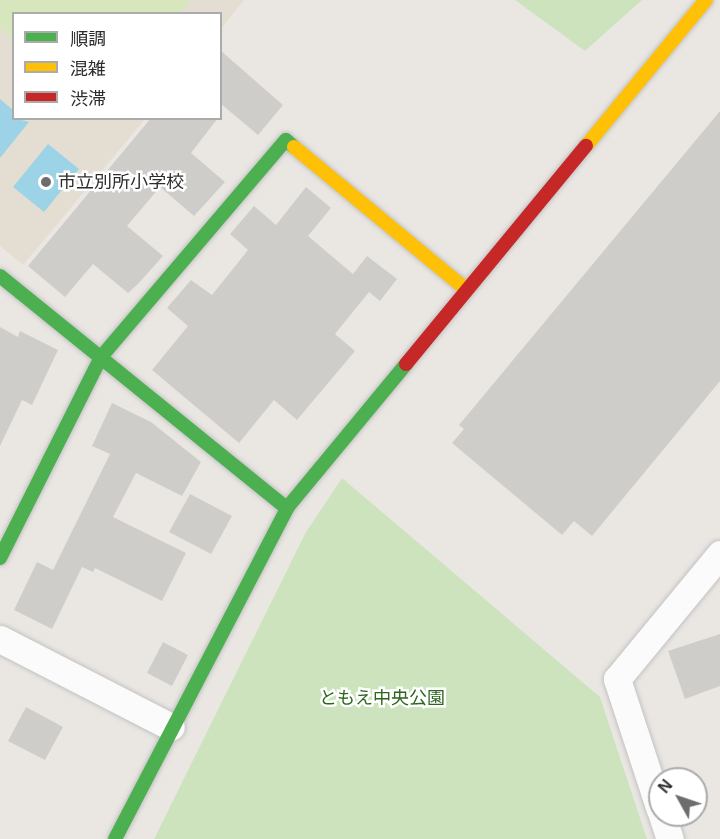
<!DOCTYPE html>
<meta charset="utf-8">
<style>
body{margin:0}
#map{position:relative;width:720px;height:839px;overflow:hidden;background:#eae7e3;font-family:Helvetica,"Noto Sans JP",sans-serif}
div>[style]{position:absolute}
.education>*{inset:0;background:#e4ded2}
.green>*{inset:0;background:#cde3be}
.pitch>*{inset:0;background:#d7e6bc}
.water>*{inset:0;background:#9cd3e6}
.building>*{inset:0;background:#cfcdca}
.roads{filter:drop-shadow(0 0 2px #c4c3c3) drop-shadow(0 0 2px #c4c3c3)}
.street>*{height:27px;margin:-13.5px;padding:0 13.5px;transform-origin:13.5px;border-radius:13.5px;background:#fcfbfb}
.fast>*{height:14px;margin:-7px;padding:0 7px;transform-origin:7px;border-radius:7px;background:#4caf50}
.slow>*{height:14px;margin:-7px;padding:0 7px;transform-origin:7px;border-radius:7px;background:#ffc107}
.jam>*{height:14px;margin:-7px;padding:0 7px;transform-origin:7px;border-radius:7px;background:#c62828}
.dots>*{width:16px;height:16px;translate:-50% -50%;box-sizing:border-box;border:3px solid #fff;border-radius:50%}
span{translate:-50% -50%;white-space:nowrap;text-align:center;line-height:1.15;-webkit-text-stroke:5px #fff;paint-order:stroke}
.poi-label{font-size:18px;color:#2c2c2c}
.left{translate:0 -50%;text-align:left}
.park-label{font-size:18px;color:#2e6620}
.legend{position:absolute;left:12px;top:12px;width:210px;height:108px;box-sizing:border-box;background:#fff;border:2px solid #ababab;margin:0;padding:8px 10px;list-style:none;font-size:18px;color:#2c2c2c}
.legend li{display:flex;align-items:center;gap:12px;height:30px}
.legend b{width:30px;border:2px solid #ababab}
.north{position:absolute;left:648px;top:767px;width:60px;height:60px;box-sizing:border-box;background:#fff;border:2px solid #ababab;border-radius:50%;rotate:310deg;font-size:16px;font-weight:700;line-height:24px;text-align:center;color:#2c2c2c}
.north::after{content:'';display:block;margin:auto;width:21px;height:27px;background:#6e6d6c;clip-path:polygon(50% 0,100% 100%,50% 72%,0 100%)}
</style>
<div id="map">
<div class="education">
<i style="clip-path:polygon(0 0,244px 0,221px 29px,220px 14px,14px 14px,14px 118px,145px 119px,23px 265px,0 246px)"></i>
</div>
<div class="green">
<i style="clip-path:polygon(515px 0,642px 0,585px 51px)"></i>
<i style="clip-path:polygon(342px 478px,600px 697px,647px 839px,154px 839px,306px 532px)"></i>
</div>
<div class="pitch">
<i style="clip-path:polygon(0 0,191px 0,180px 13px,14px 14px,13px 39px,0 27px)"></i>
</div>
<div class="water">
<i style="clip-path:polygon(0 99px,13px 110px,14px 118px,29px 122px,0 158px)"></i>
<i style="clip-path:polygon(48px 144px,79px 169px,44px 212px,13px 187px)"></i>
</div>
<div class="building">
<i style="clip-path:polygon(220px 50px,283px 105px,258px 135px,220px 103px)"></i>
<i style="clip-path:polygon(720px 111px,720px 381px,592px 536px,574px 521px,562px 535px,452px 443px,464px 429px,459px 425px)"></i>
<i style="clip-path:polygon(151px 118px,218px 118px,191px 153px,225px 182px,194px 216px,160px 187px,127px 226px,163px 256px,138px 284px,128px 293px,93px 264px,65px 297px,28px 266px)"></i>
<i style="clip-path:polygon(306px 187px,331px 208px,308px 236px,353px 274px,367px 256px,397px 279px,380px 301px,369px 292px,335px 334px,355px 351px,297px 420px,274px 400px,239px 443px,152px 370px,188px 326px,167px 308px,191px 280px,212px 295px,248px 250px,230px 234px,254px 206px,276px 225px)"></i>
<i style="clip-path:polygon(0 327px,18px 337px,20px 331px,58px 350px,32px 405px,22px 400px,0 446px)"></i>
<i style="clip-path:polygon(112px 403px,151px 422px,201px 462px,182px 496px,136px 473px,113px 517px,186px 553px,162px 601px,95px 568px,93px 572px,82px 567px,52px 629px,14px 610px,37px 562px,53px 570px,110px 454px,92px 446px)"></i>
<i style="clip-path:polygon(190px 494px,232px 516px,211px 554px,169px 532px)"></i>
<i style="clip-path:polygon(720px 634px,720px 686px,685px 699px,668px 651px)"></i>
<i style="clip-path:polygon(163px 642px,188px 655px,172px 686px,147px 673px)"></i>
<i style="clip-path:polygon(26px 707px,63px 727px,45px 760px,8px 741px)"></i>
</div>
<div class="roads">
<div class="street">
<i style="left:0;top:639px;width:192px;rotate:27.2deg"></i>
<i style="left:660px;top:810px;width:138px;rotate:-108.2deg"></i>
<i style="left:617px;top:679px;width:162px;rotate:-50.5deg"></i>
<i style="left:662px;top:815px;width:25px;rotate:72deg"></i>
</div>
<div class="fast">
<i style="left:0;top:276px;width:369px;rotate:39deg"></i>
<i style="left:0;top:558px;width:225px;rotate:-63.3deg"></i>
<i style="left:101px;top:357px;width:285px;rotate:-49.6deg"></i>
<i style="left:286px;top:140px;width:11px;rotate:41deg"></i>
<i style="left:115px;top:839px;width:373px;rotate:-62.5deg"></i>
<i style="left:287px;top:508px;width:187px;rotate:-50.4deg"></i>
</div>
<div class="slow">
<i style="left:586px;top:146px;width:189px;rotate:-50.6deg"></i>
<i style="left:294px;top:147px;width:224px;rotate:39.6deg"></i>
</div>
<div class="jam">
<i style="left:406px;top:364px;width:283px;rotate:-50.5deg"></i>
</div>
</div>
<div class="dots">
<i style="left:46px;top:182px;background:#6e6d6c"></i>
</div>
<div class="poi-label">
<span class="left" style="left:58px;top:182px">市立別所小学校</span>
</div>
<div class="park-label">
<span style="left:382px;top:698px">ともえ中央公園</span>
</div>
<ul class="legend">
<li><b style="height:8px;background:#4caf50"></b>順調</li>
<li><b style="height:8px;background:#ffc107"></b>混雑</li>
<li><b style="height:8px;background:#c62828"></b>渋滞</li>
</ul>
<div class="north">N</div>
</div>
